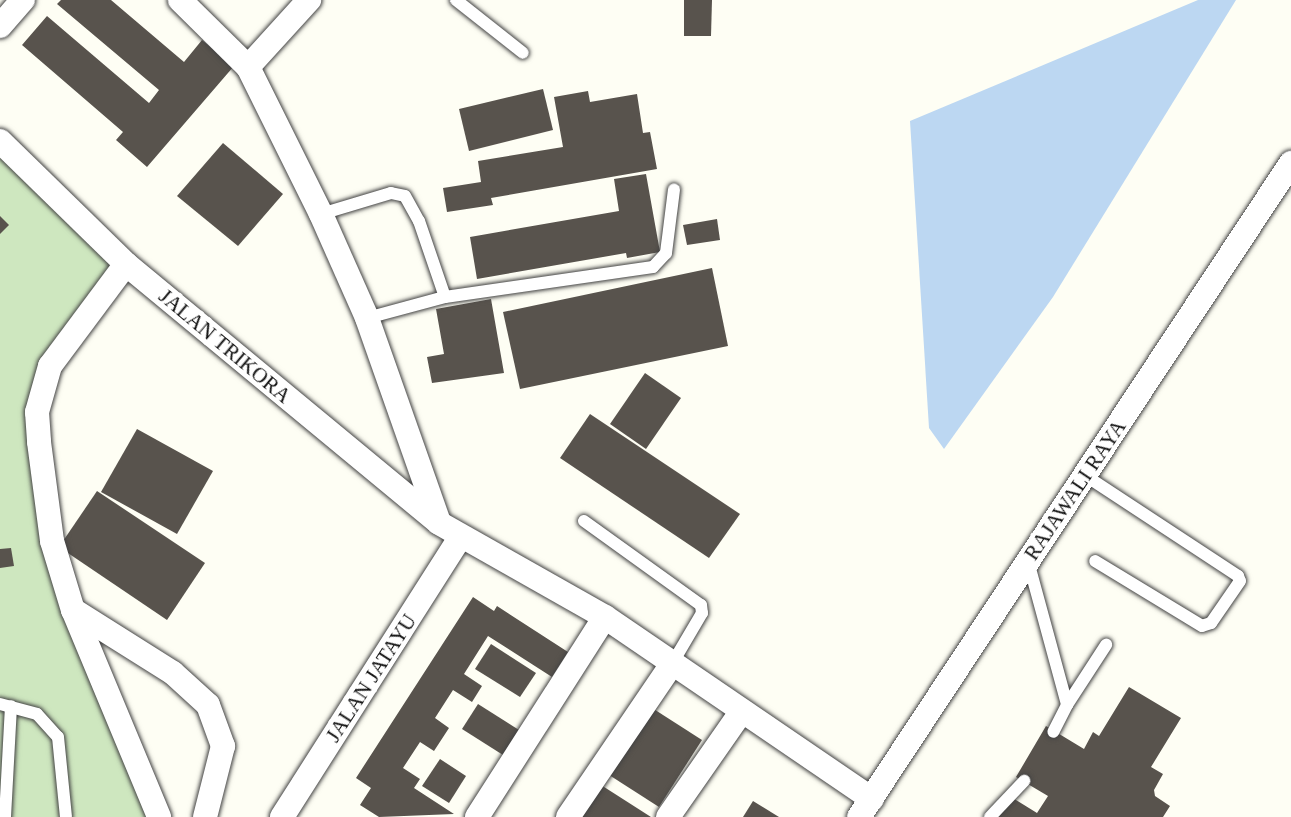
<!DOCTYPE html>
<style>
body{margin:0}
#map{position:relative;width:1291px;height:817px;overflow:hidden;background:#fefef4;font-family:"Times New Roman",serif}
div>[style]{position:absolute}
.green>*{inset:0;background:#cee7bf}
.water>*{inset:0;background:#bcd7f2}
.building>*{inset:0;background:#58534d}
.roads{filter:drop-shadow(0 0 2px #434343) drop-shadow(0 0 2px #434343)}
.lane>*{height:12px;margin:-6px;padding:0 6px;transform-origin:6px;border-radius:6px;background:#fff}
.street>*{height:24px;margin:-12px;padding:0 12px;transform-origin:12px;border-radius:12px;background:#fff}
span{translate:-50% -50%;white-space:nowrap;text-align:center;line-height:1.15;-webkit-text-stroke:7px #fff;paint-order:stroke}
.street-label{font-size:21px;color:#101010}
</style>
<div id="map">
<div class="green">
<i style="clip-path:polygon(0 143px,126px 264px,41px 386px,52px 541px,159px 817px,0 817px)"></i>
</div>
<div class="water">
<i style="clip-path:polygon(1198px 0,1236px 0,1053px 297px,944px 449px,929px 428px,910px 121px)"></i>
</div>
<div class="building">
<i style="clip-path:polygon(61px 0,111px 0,184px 62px,202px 40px,234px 66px,147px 167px,116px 140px,123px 132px,22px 45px,47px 16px,149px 103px,159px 90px,57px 4px)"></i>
<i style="clip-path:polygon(684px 0,712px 0,711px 36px,684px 36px)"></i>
<i style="clip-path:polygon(543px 89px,553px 130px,469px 151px,459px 109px)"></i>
<i style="clip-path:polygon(588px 91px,590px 102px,637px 94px,643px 133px,650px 132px,657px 169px,491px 198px,493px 205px,447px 212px,443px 188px,481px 182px,478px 161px,563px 147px,554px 97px)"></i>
<i style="clip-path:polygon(223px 143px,283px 194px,238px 246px,177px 196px)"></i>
<i style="clip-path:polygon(646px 174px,660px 252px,627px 258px,626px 253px,477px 279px,470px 237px,619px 211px,614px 179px)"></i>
<i style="clip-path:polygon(0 216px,9px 225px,0 234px)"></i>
<i style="clip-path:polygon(717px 219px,720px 240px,687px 245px,683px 225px)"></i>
<i style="clip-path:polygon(712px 268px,728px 346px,520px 389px,503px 312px)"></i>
<i style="clip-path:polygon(491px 299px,504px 373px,432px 383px,427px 357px,444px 354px,436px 309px)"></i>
<i style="clip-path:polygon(645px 373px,681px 398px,646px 449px,610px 424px)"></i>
<i style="clip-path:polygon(590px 414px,740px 514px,709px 558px,560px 458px)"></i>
<i style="clip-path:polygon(137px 429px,213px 471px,177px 534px,101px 492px)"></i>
<i style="clip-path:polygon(97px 491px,205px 563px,167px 620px,59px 547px)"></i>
<i style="clip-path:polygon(11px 548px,14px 566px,0 568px,0 549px)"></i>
<i style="clip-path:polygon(473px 597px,494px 611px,497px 606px,568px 652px,552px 677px,488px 636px,464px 674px,482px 686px,472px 702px,453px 690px,435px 718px,449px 728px,434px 751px,420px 742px,403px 768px,420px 779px,414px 788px,454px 814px,379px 817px,360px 805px,371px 788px,356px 778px)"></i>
<i style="clip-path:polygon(491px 644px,536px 673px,520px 697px,475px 669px)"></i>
<i style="clip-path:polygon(1129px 687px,1181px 718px,1151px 767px,1163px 774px,1154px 790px,1155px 796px,1170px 806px,1163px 817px,998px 817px,1011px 797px,1037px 813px,1048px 796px,1016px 777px,1046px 726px,1084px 749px,1093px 732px,1099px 736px)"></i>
<i style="clip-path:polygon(478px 704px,519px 730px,503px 755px,462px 729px)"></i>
<i style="clip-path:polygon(649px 706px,702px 740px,659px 807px,606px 773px)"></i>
<i style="clip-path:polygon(440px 759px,466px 776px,449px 803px,422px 786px)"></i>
<i style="clip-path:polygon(601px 785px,651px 817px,580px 817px)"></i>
<i style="clip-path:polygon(753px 801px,779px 817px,743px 817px)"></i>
</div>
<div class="roads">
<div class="lane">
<i style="left:456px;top:0;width:85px;rotate:38.3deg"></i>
<i style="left:321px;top:214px;width:73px;rotate:-16.7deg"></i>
<i style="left:391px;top:193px;width:14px;rotate:12deg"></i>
<i style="left:405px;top:196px;width:29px;rotate:61deg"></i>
<i style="left:419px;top:221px;width:80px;rotate:71.1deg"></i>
<i style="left:367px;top:318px;width:81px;rotate:-15.1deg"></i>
<i style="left:445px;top:297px;width:210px;rotate:-8.2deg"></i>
<i style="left:653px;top:267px;width:19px;rotate:-47deg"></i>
<i style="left:666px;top:253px;width:64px;rotate:-82.8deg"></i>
<i style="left:1086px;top:476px;width:182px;rotate:33.3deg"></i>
<i style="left:1238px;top:576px;width:5px;rotate:68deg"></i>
<i style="left:1240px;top:581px;width:51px;rotate:124.6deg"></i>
<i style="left:1211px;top:623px;width:9px;rotate:162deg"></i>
<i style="left:1202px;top:626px;width:125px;rotate:-148.7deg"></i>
<i style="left:584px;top:521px;width:144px;rotate:35.7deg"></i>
<i style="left:701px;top:605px;width:8px;rotate:83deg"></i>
<i style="left:702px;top:613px;width:59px;rotate:120.5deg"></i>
<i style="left:1028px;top:561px;width:149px;rotate:74.8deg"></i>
<i style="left:1067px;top:705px;width:30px;rotate:117deg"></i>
<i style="left:0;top:704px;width:38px;rotate:15deg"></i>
<i style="left:37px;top:714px;width:31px;rotate:48deg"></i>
<i style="left:58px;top:737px;width:80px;rotate:84.3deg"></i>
<i style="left:1067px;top:705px;width:72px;rotate:-57deg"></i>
<i style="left:5px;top:817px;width:111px;rotate:-86.9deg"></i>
<i style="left:990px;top:817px;width:50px;rotate:-46.6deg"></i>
</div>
<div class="street">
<i style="left:180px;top:0;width:95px;rotate:44.6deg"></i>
<i style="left:248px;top:67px;width:164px;rotate:63.6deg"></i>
<i style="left:321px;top:214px;width:114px;rotate:66.1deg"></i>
<i style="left:367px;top:318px;width:216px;rotate:70.6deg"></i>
<i style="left:0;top:26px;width:35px;rotate:-49deg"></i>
<i style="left:248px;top:67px;width:91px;rotate:-47.7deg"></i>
<i style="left:0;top:141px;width:176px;rotate:44.3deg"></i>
<i style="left:126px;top:264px;width:406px;rotate:39.6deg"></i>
<i style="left:439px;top:523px;width:191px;rotate:29.5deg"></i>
<i style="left:605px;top:617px;width:323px;rotate:34.3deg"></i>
<i style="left:126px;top:264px;width:127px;rotate:126.7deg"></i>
<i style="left:50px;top:366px;width:48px;rotate:105.8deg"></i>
<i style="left:37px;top:412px;width:30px;rotate:86deg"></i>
<i style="left:39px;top:442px;width:100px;rotate:82.5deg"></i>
<i style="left:52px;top:541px;width:72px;rotate:73.1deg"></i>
<i style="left:73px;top:610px;width:224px;rotate:67.4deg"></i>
<i style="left:73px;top:610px;width:118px;rotate:32.2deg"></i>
<i style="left:173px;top:673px;width:47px;rotate:42.4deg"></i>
<i style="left:208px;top:705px;width:44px;rotate:69.9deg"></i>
<i style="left:223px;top:746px;width:73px;rotate:104.2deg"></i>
<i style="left:282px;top:817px;width:331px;rotate:-57.5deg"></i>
<i style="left:477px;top:817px;width:237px;rotate:-57.4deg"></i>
<i style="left:568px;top:817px;width:185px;rotate:-55.8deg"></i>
<i style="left:668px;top:817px;width:129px;rotate:-55.1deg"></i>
<i style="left:859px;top:817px;width:784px;rotate:-56.55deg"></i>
</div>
</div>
<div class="street-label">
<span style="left:225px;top:346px;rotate:40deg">JALAN TRIKORA</span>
<span style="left:1075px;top:490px;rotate:-56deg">RAJAWALI RAYA</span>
<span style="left:371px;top:678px;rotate:-57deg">JALAN JATAYU</span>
</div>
</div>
